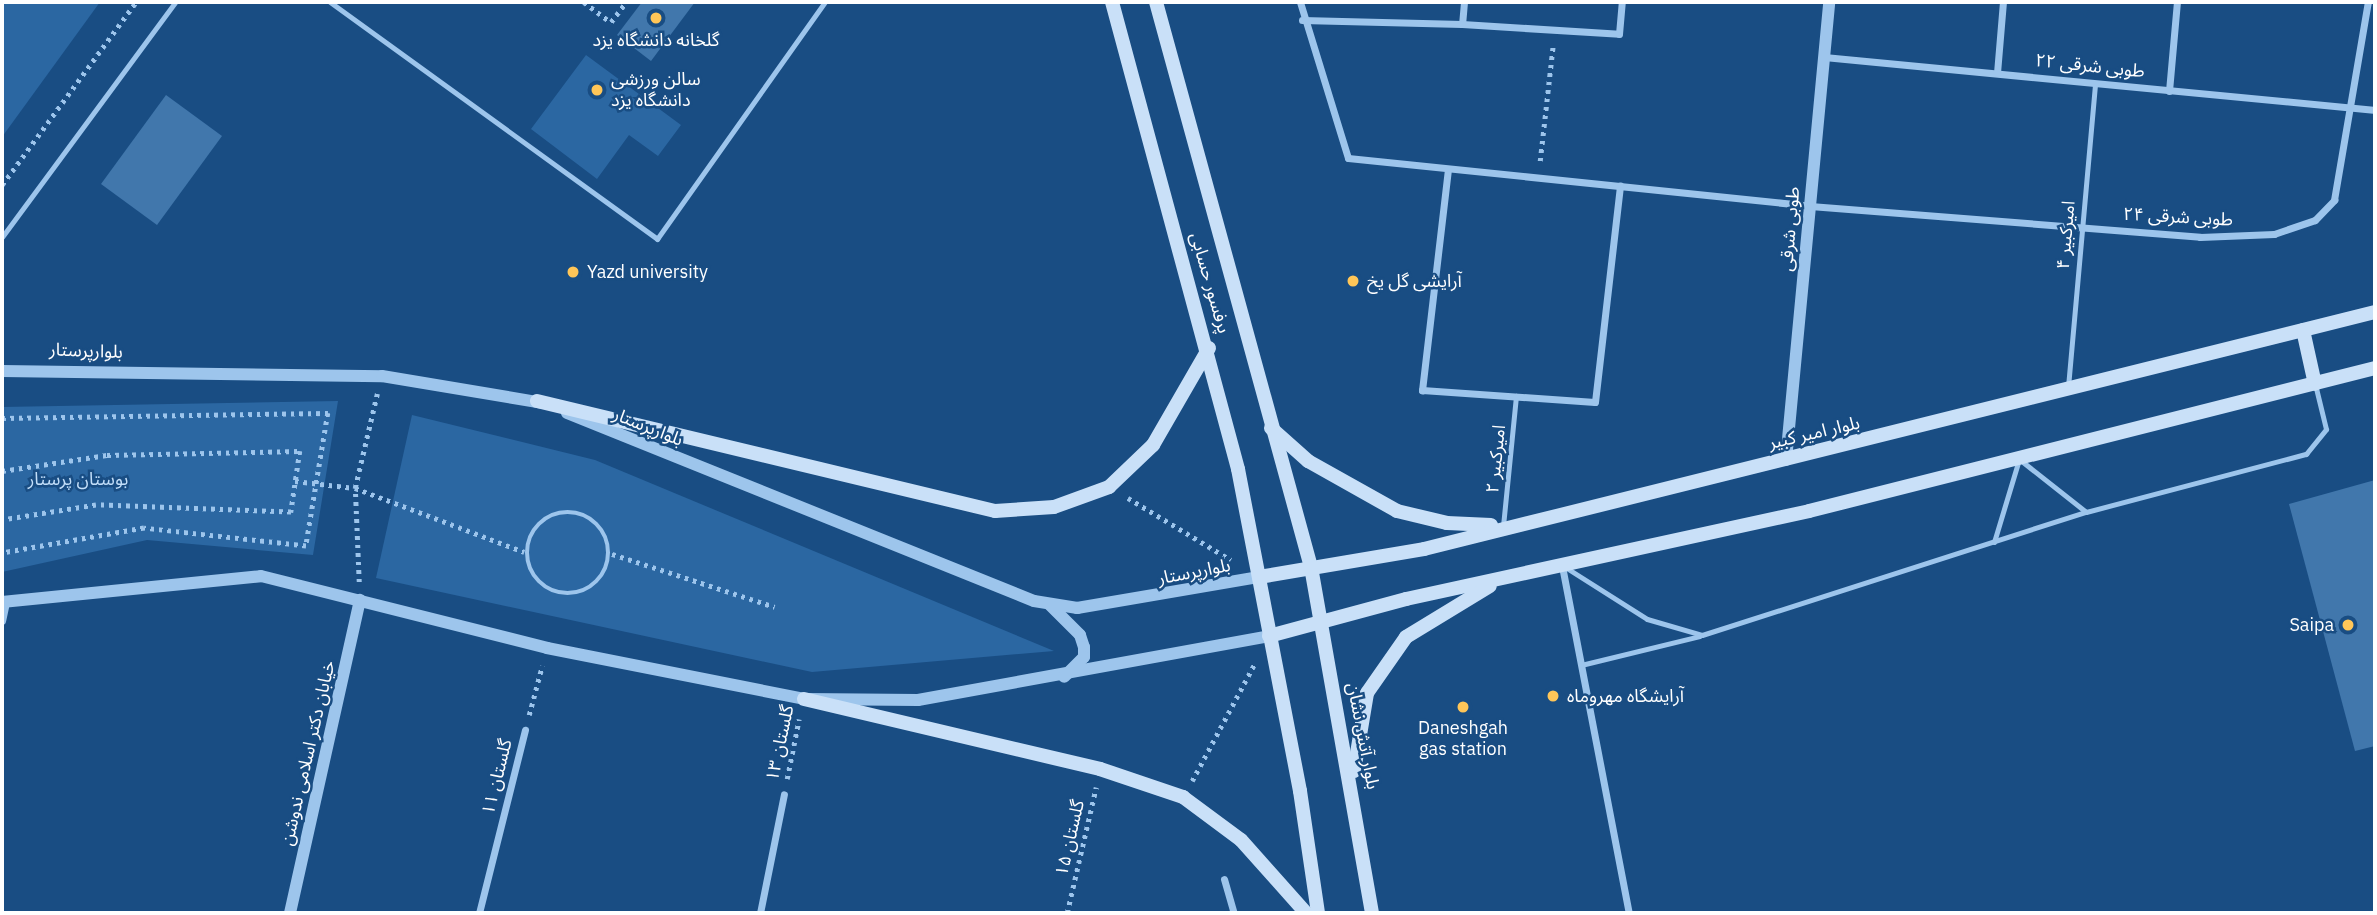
<!DOCTYPE html>
<meta charset="utf-8">
<style>
body{margin:0}
#map{position:relative;width:2377px;height:915px;overflow:hidden;background:#194d83;font-family:"IBM Plex Sans","Noto Sans Arabic",sans-serif}
div>[style]{position:absolute}
.green>*{inset:0;background:#2b67a2}
.building>*{inset:0;background:#4177ac}
.path>*{height:4.5px;margin-top:-2.25px;transform-origin:0;background:repeating-linear-gradient(90deg,#9dc5ec 0 3.5px,transparent 0 8.5px)}
.path>.ring{margin:-2.25px;padding:0;box-sizing:content-box;background:none;border:4.5px solid #9dc5ec;border-radius:50%}
.service>*{height:5px;margin:-2.5px;padding:0 2.5px;transform-origin:2.5px;border-radius:2.5px;background:#9dc5ec}
.minor>*{height:7px;margin:-3.5px;padding:0 3.5px;transform-origin:3.5px;border-radius:3.5px;background:#9dc5ec}
.tertiary>*{height:12px;margin:-6px;padding:0 6px;transform-origin:6px;border-radius:6px;background:#9dc5ec}
.secondary>*{height:14px;margin:-7px;padding:0 7px;transform-origin:7px;border-radius:7px;background:#c9e0f8}
.dots>*{width:19px;height:19px;translate:-50% -50%;box-sizing:border-box;border:4px solid #194d83;border-radius:50%}
span{translate:-50% -50%;white-space:nowrap;text-align:center;line-height:1.15;-webkit-text-stroke:5px #194d83;paint-order:stroke}
.poi-label{font-size:18px;color:#fff}
.left{translate:0 -50%;text-align:left}
.right{translate:-100% -50%;text-align:right}
.street-label{font-size:18px;color:#fff}
.park-label{font-size:18px;color:#c2def9}
.frame{position:absolute;inset:0;border:4px solid #fff;pointer-events:none}
</style>
<div id="map">
<div class="green">
<i style="clip-path:polygon(2px 2px,100px 2px,2px 137px)"></i>
<i style="clip-path:polygon(586px 55px,681px 125px,658px 156px,629px 135px,597px 179px,531px 129px)"></i>
<i style="clip-path:polygon(338px 401px,313px 555px,147px 540px,2px 572px,2px 407px)"></i>
<i style="clip-path:polygon(412px 415px,595px 460px,1054px 651px,812px 672px,376px 578px)"></i>
</div>
<div class="building">
<i style="clip-path:polygon(642px 2px,695px 2px,651px 61px,617px 35px)"></i>
<i style="clip-path:polygon(166px 95px,222px 136px,157px 225px,101px 184px)"></i>
<i style="clip-path:polygon(2375px 480px,2375px 746px,2355px 751px,2289px 504px)"></i>
</div>
<div class="path">
<i style="left:584px;top:2px;width:34px;rotate:37deg"></i>
<i style="left:611px;top:22px;width:25px;rotate:-53deg"></i>
<i style="left:1540px;top:161px;width:117px;rotate:-83.6deg"></i>
<i style="left:2px;top:185px;width:227px;rotate:-53.8deg"></i>
<i style="left:2px;top:418px;width:326px;rotate:-0.9deg"></i>
<i style="left:328px;top:413px;width:135px;rotate:99.4deg"></i>
<i style="left:306px;top:546px;width:163px;rotate:-173.7deg"></i>
<i style="left:144px;top:528px;width:144px;rotate:170deg"></i>
<i style="left:2px;top:471px;width:106px;rotate:-8.7deg"></i>
<i style="left:107px;top:455px;width:193px;rotate:-1.2deg"></i>
<i style="left:300px;top:451px;width:62px;rotate:98.4deg"></i>
<i style="left:291px;top:512px;width:195px;rotate:-177.9deg"></i>
<i style="left:96px;top:505px;width:95px;rotate:170.9deg"></i>
<i style="left:295px;top:481px;width:60px;rotate:6.7deg"></i>
<i style="left:355px;top:488px;width:181px;rotate:20.7deg"></i>
<i style="left:1128px;top:498px;width:120px;rotate:31deg"></i>
<i class="ring" style="left:527px;top:512px;width:77.5px;height:77.5px"></i>
<i style="left:612px;top:554px;width:171px;rotate:18deg"></i>
<i style="left:359px;top:582px;width:94px;rotate:-92.4deg"></i>
<i style="left:355px;top:488px;width:97px;rotate:-76.8deg"></i>
<i style="left:529px;top:715px;width:51px;rotate:-75.1deg"></i>
<i style="left:787px;top:779px;width:61px;rotate:-78.7deg"></i>
<i style="left:1192px;top:781px;width:132px;rotate:-61.9deg"></i>
<i style="left:1067px;top:913px;width:129px;rotate:-77deg"></i>
</div>
<div class="service">
<i style="left:330px;top:2px;width:404px;rotate:35.9deg"></i>
<i style="left:657px;top:239px;width:291px;rotate:-54.7deg"></i>
<i style="left:2px;top:237px;width:292px;rotate:-53.6deg"></i>
<i style="left:2068px;top:387px;width:305px;rotate:-84.9deg"></i>
<i style="left:1503px;top:526px;width:131px;rotate:-84.3deg"></i>
<i style="left:1994px;top:542px;width:87px;rotate:-73.2deg"></i>
<i style="left:2019px;top:459px;width:85px;rotate:38.3deg"></i>
<i style="left:2086px;top:512px;width:228px;rotate:-14.8deg"></i>
<i style="left:2306px;top:454px;width:32px;rotate:-51deg"></i>
<i style="left:2326px;top:429px;width:46px;rotate:-103.7deg"></i>
<i style="left:1565px;top:567px;width:97px;rotate:32.4deg"></i>
<i style="left:1647px;top:619px;width:57px;rotate:16.2deg"></i>
<i style="left:1702px;top:635px;width:403px;rotate:-17.8deg"></i>
<i style="left:1581px;top:665px;width:122px;rotate:-13.7deg"></i>
</div>
<div class="minor">
<i style="left:1300px;top:2px;width:163px;rotate:72.9deg"></i>
<i style="left:1348px;top:158px;width:464px;rotate:5.9deg"></i>
<i style="left:1810px;top:206px;width:391px;rotate:4.5deg"></i>
<i style="left:2200px;top:237px;width:74px;rotate:-2.3deg"></i>
<i style="left:2274px;top:234px;width:43px;rotate:-18.9deg"></i>
<i style="left:2315px;top:220px;width:28px;rotate:-46deg"></i>
<i style="left:2334px;top:200px;width:201px;rotate:-80.3deg"></i>
<i style="left:1464px;top:2px;width:22px;rotate:95deg"></i>
<i style="left:1462px;top:24px;width:157px;rotate:3.6deg"></i>
<i style="left:1619px;top:34px;width:32px;rotate:-85deg"></i>
<i style="left:1302px;top:20px;width:160px;rotate:1.4deg"></i>
<i style="left:1824px;top:57px;width:554px;rotate:5.49deg"></i>
<i style="left:1997px;top:73px;width:71px;rotate:-85.2deg"></i>
<i style="left:2169px;top:91px;width:89px;rotate:-84.9deg"></i>
<i style="left:1448px;top:169px;width:223px;rotate:96.7deg"></i>
<i style="left:1422px;top:390px;width:173px;rotate:4deg"></i>
<i style="left:1595px;top:402px;width:218px;rotate:-83.4deg"></i>
<i style="left:1562px;top:566px;width:353px;rotate:79.1deg"></i>
<i style="left:2px;top:621px;width:19px;rotate:-78deg"></i>
<i style="left:1224px;top:879px;width:35px;rotate:74deg"></i>
<i style="left:479px;top:913px;width:189px;rotate:-75.9deg"></i>
<i style="left:760px;top:913px;width:121px;rotate:-78.6deg"></i>
</div>
<div class="tertiary">
<i style="left:2px;top:371px;width:380px;rotate:0.8deg"></i>
<i style="left:382px;top:376px;width:164px;rotate:9.5deg"></i>
<i style="left:567px;top:413px;width:503px;rotate:21.93deg"></i>
<i style="left:1034px;top:601px;width:44px;rotate:9.2deg"></i>
<i style="left:1077px;top:608px;width:185px;rotate:-9.7deg"></i>
<i style="left:1786px;top:460px;width:460px;rotate:-84.6deg"></i>
<i style="left:2px;top:602px;width:260px;rotate:-5.7deg"></i>
<i style="left:261px;top:576px;width:295px;rotate:14.1deg"></i>
<i style="left:547px;top:648px;width:262px;rotate:11.2deg"></i>
<i style="left:804px;top:699px;width:114px;rotate:0.5deg"></i>
<i style="left:918px;top:700px;width:357px;rotate:-10.3deg"></i>
<i style="left:1049px;top:604px;width:44px;rotate:45deg"></i>
<i style="left:1080px;top:635px;width:13px;rotate:72deg"></i>
<i style="left:1084px;top:647px;width:10px;rotate:90deg"></i>
<i style="left:1084px;top:657px;width:28px;rotate:135deg"></i>
<i style="left:290px;top:913px;width:321px;rotate:-77.4deg"></i>
</div>
<div class="secondary">
<i style="left:1112px;top:2px;width:484px;rotate:74.9deg"></i>
<i style="left:1238px;top:469px;width:328px;rotate:79.1deg"></i>
<i style="left:1300px;top:791px;width:123px;rotate:81.6deg"></i>
<i style="left:1156px;top:2px;width:586px;rotate:74.66deg"></i>
<i style="left:1311px;top:567px;width:351px;rotate:80deg"></i>
<i style="left:2303px;top:330px;width:55px;rotate:77.5deg"></i>
<i style="left:537px;top:401px;width:471px;rotate:13.5deg"></i>
<i style="left:995px;top:511px;width:59px;rotate:-3.9deg"></i>
<i style="left:1054px;top:507px;width:59px;rotate:-20deg"></i>
<i style="left:1109px;top:487px;width:61px;rotate:-43.7deg"></i>
<i style="left:1153px;top:445px;width:112px;rotate:-60deg"></i>
<i style="left:1271px;top:428px;width:50px;rotate:41.7deg"></i>
<i style="left:1308px;top:461px;width:102px;rotate:29.3deg"></i>
<i style="left:1397px;top:511px;width:51px;rotate:13.5deg"></i>
<i style="left:1447px;top:523px;width:44px;rotate:2.6deg"></i>
<i style="left:1259px;top:577px;width:167px;rotate:-9.6deg"></i>
<i style="left:1424px;top:549px;width:980px;rotate:-13.99deg"></i>
<i style="left:1269px;top:636px;width:142px;rotate:-15.1deg"></i>
<i style="left:1406px;top:599px;width:412px;rotate:-12.3deg"></i>
<i style="left:1809px;top:511px;width:584px;rotate:-14.18deg"></i>
<i style="left:804px;top:699px;width:304px;rotate:13.3deg"></i>
<i style="left:1100px;top:769px;width:88px;rotate:18.6deg"></i>
<i style="left:1183px;top:797px;width:72px;rotate:36.6deg"></i>
<i style="left:1241px;top:840px;width:98px;rotate:48.3deg"></i>
<i style="left:1354px;top:771px;width:79px;rotate:-80.5deg"></i>
<i style="left:1367px;top:693px;width:68px;rotate:-55.1deg"></i>
<i style="left:1406px;top:637px;width:98px;rotate:-31.3deg"></i>
</div>
<div class="dots">
<i style="left:656px;top:18px;background:#ffc658"></i>
<i style="left:597px;top:90px;background:#ffc658"></i>
<i style="left:573px;top:272px;background:#ffc658"></i>
<i style="left:1353px;top:281px;background:#ffc658"></i>
<i style="left:2348px;top:625px;background:#ffc658"></i>
<i style="left:1553px;top:696px;background:#ffc658"></i>
<i style="left:1463px;top:707px;background:#ffc658"></i>
</div>
<div class="poi-label">
<span style="left:656px;top:40px">گلخانه دانشگاه یزد</span>
<span class="left" style="left:611px;top:90px">سالن ورزشی<br>دانشگاه یزد</span>
<span class="left" style="left:587px;top:272px">Yazd university</span>
<span class="left" style="left:1367px;top:281px">آرایشی گل یخ</span>
<span class="right" style="left:2334px;top:625px">Saipa</span>
<span class="left" style="left:1567px;top:696px">آرایشگاه مهروماه</span>
<span style="left:1463px;top:739px">Daneshgah<br>gas station</span>
</div>
<div class="street-label">
<span style="left:2090px;top:66px;rotate:6deg">طوبی شرقی ۲۲</span>
<span style="left:2178px;top:217px;rotate:3deg">طوبی شرقی ۲۴</span>
<span style="left:1790px;top:229px;rotate:-85deg">طوبی شرقی</span>
<span style="left:2066px;top:235px;rotate:-85deg">امیرکبیر ۴</span>
<span style="left:1210px;top:283px;rotate:74deg">پرفسور حسابی</span>
<span style="left:86px;top:351px;rotate:2deg">بلوارپرستار</span>
<span style="left:648px;top:427px;rotate:22deg">بلوارپرستار</span>
<span style="left:1814px;top:433px;rotate:-13deg">بلوار امیر کبیر</span>
<span style="left:1496px;top:459px;rotate:-84deg">امیرکبیر ۲</span>
<span style="left:1194px;top:572px;rotate:-11deg">بلوارپرستار</span>
<span style="left:1363px;top:736px;rotate:79deg">بلوار آتش نشان</span>
<span style="left:780px;top:743px;rotate:-78deg">گلستان ۱۳</span>
<span style="left:308px;top:753px;rotate:-77deg">خيابان دکتر اسلامی ندوشن</span>
<span style="left:497px;top:777px;rotate:-76deg">گلستان ۱۱</span>
<span style="left:1070px;top:838px;rotate:-77deg">گلستان ۱۵</span>
</div>
<div class="park-label">
<span style="left:78px;top:479px">بوستان پرستار</span>
</div>
<div class="frame"></div>
</div>
